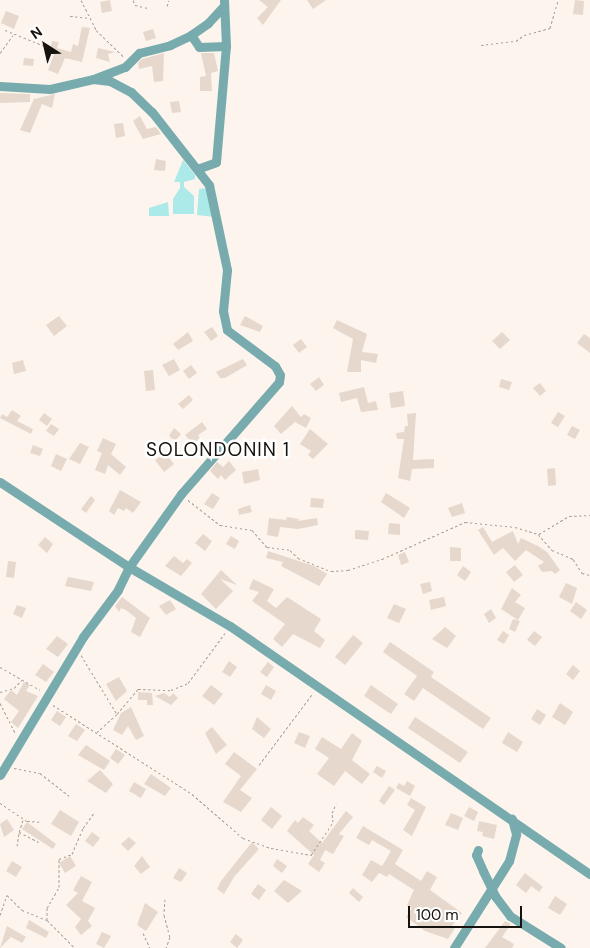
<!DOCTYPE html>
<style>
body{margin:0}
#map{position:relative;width:590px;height:948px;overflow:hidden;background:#fdf4ed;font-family:"DM Sans",sans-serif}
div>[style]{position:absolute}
.water>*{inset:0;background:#ace9e9}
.building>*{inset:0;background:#e6d8cc}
.path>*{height:1px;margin-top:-0.5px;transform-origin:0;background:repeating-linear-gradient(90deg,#a79f99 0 2.5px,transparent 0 5px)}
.street>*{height:9px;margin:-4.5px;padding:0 4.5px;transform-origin:4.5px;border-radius:4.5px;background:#77abae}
span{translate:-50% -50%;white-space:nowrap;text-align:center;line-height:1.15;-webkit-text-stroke:5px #fff;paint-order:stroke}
.neighbourhood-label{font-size:19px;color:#16120d;letter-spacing:1px}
.north{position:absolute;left:20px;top:20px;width:50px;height:50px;-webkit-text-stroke:4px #fff;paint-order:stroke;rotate:325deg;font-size:14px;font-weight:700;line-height:20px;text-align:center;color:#16120d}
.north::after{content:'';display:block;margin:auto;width:18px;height:22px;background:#16120d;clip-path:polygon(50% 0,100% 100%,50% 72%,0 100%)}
.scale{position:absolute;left:408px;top:906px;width:114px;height:22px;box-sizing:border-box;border:2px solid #16120d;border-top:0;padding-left:6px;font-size:15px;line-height:18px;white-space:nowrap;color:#16120d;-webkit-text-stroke:4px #fff;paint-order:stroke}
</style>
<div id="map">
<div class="water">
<i style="clip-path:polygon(183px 160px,195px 175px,195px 179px,184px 182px,184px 187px,194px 196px,194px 214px,173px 214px,173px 199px,180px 188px,180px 182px,174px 182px)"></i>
<i style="clip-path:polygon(207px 188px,215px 217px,197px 215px,199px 189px)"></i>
<i style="clip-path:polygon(168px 202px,169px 216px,149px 216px,149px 208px)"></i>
</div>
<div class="building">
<i style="clip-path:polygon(110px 0,112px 11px,102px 13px,100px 2px)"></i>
<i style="clip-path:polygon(259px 0,281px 0,263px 25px,257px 18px,268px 7px)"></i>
<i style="clip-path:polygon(307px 0,326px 0,313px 9px)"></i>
<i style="clip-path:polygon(575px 0,584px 1px,583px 15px,573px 14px)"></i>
<i style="clip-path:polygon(6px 11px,19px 16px,14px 29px,1px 23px)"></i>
<i style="clip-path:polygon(82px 27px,90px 28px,82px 62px,65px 58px,58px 74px,48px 70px,55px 52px,50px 51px,52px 41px,59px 42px,57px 48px,71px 52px,73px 44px,78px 46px)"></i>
<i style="clip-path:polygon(153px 29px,156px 38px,146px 41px,143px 32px)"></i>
<i style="clip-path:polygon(98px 48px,115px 52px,108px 54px,110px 62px,96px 58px)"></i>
<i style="clip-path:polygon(164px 53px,163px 81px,154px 82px,152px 66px,139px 69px,138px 63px,142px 59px)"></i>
<i style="clip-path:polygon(201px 53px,214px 53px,218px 71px,211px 73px,212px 91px,200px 91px,200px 77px,206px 76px)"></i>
<i style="clip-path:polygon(24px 58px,34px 59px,33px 66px,23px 65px)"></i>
<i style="clip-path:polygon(0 93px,30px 94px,30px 102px,0 103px)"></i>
<i style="clip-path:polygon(55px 94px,52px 108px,42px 104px,30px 133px,20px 130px,34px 99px)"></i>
<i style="clip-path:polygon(179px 101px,181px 112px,172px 113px,170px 102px)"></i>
<i style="clip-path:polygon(140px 116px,147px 129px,156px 127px,161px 134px,143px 139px,133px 121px)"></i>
<i style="clip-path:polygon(123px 123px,125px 136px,116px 138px,114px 124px)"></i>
<i style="clip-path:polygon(156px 159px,166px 161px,165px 171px,154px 170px)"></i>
<i style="clip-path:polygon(59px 316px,67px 326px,54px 336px,46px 325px)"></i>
<i style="clip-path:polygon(245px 316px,263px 326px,260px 332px,240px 325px)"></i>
<i style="clip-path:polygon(337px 320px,367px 334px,362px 352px,378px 354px,376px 363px,361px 360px,361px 372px,347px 372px,353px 339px,333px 328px)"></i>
<i style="clip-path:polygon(212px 327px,218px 336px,211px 341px,204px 332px)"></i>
<i style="clip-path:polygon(188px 332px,193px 341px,178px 350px,173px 344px)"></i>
<i style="clip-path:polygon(502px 332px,510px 340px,500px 349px,492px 341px)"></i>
<i style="clip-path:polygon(584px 334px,590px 338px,590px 353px,577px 343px)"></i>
<i style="clip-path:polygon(301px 339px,307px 347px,299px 353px,293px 345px)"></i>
<i style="clip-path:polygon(174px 359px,180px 370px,169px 376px,162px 365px)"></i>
<i style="clip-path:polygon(243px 359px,247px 365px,225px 378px,220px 378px,216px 372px)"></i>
<i style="clip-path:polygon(23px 360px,26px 371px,14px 374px,12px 363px)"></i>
<i style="clip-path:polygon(191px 365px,197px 373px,189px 379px,183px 371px)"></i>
<i style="clip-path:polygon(153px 370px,155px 390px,146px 391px,144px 371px)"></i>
<i style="clip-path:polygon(319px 377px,324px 385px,316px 391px,310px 384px)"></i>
<i style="clip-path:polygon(501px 379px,512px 382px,509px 390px,499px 387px)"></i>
<i style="clip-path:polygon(540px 383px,546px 391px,540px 396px,533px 388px)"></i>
<i style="clip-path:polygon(364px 387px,368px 403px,376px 401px,378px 410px,361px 412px,357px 398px,341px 402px,339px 393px)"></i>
<i style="clip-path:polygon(403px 391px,405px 406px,391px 408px,389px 393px)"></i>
<i style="clip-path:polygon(189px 395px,193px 400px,183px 409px,178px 404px)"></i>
<i style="clip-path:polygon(292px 406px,301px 417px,304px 414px,311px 418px,306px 428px,295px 422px,281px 434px,274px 426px)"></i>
<i style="clip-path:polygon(12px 410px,21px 416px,17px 421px,33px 429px,31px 434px,0 418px,2px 414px,7px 417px)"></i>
<i style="clip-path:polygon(558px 412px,565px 416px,558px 427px,551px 423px)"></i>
<i style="clip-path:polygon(44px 413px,52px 419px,47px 426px,39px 420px)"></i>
<i style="clip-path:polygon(416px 413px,413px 460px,434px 459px,434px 468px,412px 469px,410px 481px,398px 478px,404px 439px,397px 439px,396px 433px,404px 432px,405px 426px,408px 426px,407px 414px)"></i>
<i style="clip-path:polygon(202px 422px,207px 429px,198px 435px,200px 438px,193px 444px,185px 435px)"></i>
<i style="clip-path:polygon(51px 424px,59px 429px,54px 436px,46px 431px)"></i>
<i style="clip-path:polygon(572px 426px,580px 430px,575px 439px,567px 435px)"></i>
<i style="clip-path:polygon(174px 428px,181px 434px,175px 441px,169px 436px)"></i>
<i style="clip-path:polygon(310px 429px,328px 444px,313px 459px,308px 455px,311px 451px,300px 444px)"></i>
<i style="clip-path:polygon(103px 438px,116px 444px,111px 454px,126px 467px,120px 475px,108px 465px,105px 474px,95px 470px,102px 453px,97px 451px)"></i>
<i style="clip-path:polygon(80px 443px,89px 447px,80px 464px,69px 459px)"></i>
<i style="clip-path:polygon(33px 445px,43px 449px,40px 456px,30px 453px)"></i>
<i style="clip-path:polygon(165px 453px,174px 464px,164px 472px,155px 460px)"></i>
<i style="clip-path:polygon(56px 454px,67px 459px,61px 471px,51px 466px)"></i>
<i style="clip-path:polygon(229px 461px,236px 470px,225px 480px,221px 475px,218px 479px,210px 471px,217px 462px,223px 467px)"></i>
<i style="clip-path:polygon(555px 468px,556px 485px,548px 486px,547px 469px)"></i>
<i style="clip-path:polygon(258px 469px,260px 480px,244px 484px,242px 472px)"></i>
<i style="clip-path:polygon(120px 490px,141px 502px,133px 513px,126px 508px,124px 511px,118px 508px,114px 515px,109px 511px)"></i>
<i style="clip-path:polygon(212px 493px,220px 498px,213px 509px,204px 504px)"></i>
<i style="clip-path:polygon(386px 493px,410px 508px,404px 518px,381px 502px)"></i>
<i style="clip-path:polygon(91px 496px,95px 500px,86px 513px,81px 509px)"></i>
<i style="clip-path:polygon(311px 498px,324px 499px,323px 508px,310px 507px)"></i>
<i style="clip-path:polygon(462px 503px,465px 513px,452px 517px,448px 508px)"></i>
<i style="clip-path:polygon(250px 505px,252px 512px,239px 515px,238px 509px)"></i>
<i style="clip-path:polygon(287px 517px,299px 519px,298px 521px,317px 518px,318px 525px,298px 529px,280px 527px,278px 537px,267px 535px,269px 518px,286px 520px)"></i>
<i style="clip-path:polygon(389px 523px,400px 524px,400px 535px,388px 534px)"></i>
<i style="clip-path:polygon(483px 527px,492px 542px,513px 531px,518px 544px,521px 538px,538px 546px,547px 552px,560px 570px,555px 574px,552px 571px,542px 572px,538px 566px,544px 562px,526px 550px,515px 561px,503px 548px,494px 555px,478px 530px)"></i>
<i style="clip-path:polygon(355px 530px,369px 531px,368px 540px,355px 539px)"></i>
<i style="clip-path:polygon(203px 534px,212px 541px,205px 551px,195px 543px)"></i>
<i style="clip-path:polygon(231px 536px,239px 541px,235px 549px,226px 544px)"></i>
<i style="clip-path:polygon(45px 537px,53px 544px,47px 553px,38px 545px)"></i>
<i style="clip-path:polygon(450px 547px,461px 548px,461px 561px,450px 561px)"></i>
<i style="clip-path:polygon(268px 551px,314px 566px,327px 574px,319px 586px,281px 566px,283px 562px,266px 558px)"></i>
<i style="clip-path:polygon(405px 552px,409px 562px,401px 565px,398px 555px)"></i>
<i style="clip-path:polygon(174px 556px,183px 563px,187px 559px,192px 563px,181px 576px,165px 566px)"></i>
<i style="clip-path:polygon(8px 561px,16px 562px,14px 578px,6px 577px)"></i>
<i style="clip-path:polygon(515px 565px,523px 575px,514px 582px,506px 572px)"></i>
<i style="clip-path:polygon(463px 566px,471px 572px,465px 581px,457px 575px)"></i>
<i style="clip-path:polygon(221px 570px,237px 585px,220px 579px,233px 591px,216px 609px,201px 594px)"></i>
<i style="clip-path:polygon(68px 577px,94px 582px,91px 591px,65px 586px)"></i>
<i style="clip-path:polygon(253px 579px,274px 589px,267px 601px,276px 608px,287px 597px,321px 619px,314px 631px,325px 640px,320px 648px,293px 634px,282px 647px,273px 639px,285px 624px,252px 601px,259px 592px,249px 589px)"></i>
<i style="clip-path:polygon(430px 582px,432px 591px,423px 594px,420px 584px)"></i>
<i style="clip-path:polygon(566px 583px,577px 588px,572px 604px,559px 597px)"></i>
<i style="clip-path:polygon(512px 588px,521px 595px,515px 602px,525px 608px,518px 620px,501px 609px)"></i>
<i style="clip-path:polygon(122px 597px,150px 618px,140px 637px,131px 632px,136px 618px,126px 610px,121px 608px,119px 612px,115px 606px)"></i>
<i style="clip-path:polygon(444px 597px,446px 606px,431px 610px,429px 600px)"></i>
<i style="clip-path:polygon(170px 600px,176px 609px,166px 615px,159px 606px)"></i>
<i style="clip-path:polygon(576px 602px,587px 610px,581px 619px,570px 611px)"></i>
<i style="clip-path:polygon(394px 604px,406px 609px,399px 623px,387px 618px)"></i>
<i style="clip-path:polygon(17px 605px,26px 608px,22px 618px,13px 614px)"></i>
<i style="clip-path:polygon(491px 609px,496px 618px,489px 623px,484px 614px)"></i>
<i style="clip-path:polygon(513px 619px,520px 621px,515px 632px,509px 629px)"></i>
<i style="clip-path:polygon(445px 627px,456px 636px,447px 648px,432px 639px)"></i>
<i style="clip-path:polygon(503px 631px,509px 635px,504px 644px,497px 640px)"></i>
<i style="clip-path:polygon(534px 631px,542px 637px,535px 646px,527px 640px)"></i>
<i style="clip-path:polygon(353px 635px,363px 643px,345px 665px,335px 657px)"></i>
<i style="clip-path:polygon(57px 636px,68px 644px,58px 657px,46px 649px)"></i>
<i style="clip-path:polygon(390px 642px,434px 672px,431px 677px,491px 718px,483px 729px,423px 688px,414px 701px,404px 694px,417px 676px,383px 652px)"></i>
<i style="clip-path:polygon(229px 661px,237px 667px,230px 677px,222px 672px)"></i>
<i style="clip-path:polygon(268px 662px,274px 667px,267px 677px,260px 672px)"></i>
<i style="clip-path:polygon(43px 664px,54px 672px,46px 682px,35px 675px)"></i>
<i style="clip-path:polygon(573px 665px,580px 671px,573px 680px,566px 674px)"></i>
<i style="clip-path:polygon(119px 677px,127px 691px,116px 701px,106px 684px)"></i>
<i style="clip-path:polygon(24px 682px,30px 685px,26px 691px,38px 696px,18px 728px,11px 722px,19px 711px,4px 699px,11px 690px,17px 695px)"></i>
<i style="clip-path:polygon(211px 685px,223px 694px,214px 705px,202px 696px)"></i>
<i style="clip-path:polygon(266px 685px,276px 691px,271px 700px,261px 694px)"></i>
<i style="clip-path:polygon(371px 685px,398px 704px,391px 714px,364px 696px)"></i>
<i style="clip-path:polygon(138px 692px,152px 693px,153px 705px,147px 705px,147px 700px,138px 700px)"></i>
<i style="clip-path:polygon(164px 693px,170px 697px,173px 693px,178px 698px,171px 705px,155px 696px)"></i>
<i style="clip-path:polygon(560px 703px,573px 712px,565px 725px,552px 717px)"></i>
<i style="clip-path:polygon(131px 707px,144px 736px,136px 740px,128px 726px,122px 735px,113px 730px,121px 713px)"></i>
<i style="clip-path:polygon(537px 709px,546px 715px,540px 725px,531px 719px)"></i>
<i style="clip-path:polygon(57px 711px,66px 717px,60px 726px,51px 720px)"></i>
<i style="clip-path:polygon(257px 717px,271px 729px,264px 738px,252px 729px)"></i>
<i style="clip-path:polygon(415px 717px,468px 752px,460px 763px,408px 728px)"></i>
<i style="clip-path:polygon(76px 724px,85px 730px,77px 741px,68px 736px)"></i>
<i style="clip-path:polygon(212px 727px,227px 745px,216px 754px,205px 733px)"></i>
<i style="clip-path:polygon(299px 732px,310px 736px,305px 748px,294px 743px)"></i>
<i style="clip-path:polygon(508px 732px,523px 742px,517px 752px,502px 743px)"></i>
<i style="clip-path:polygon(352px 733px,362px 741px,352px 760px,370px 774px,362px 784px,345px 771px,334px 786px,317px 774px,329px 758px,315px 749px,322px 737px,341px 749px)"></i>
<i style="clip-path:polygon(86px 745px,110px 761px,104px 770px,78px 755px)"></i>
<i style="clip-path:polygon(116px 749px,125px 755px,118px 764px,110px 758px)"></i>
<i style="clip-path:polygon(234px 752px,257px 769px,240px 790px,252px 798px,241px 812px,223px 802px,241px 776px,225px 764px)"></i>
<i style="clip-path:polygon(377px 766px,386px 771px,382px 778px,373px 772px)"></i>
<i style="clip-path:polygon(100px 770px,113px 784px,106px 793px,87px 781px)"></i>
<i style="clip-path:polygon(151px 774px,171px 788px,165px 796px,144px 784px)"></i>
<i style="clip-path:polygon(407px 781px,415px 786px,410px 796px,396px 788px,399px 783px,404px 786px)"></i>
<i style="clip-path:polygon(134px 782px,146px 789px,141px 798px,129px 791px)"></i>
<i style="clip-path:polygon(389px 786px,395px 790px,384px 805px,379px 801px)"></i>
<i style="clip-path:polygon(411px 798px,426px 807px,412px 836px,403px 830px,415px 810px,407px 805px)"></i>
<i style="clip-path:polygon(271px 807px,282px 816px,272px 829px,261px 820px)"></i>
<i style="clip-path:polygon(469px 807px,478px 812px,474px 821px,464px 816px)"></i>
<i style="clip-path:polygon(60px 810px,79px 822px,71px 836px,51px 824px)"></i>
<i style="clip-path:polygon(346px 811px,353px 817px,339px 834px,344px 836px,333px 854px,325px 850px,320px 860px,325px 863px,319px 872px,308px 864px,314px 855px,287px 831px,295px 820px,298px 823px,303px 817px,314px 825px,309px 831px,322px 843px)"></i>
<i style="clip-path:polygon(451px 813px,463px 818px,458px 830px,445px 825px)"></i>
<i style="clip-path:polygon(7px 819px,14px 830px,4px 837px,0 824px)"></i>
<i style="clip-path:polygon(479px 821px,497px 825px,494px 839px,482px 836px,483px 832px,477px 831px)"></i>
<i style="clip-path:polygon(27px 822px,56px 844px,53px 849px,22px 829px)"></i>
<i style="clip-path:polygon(363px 826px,403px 850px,395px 864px,421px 881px,427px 871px,437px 877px,430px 890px,462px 913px,452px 926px,455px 928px,448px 939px,425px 931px,406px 917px,412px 908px,407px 905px,414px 890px,389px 874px,387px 877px,379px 873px,372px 882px,362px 875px,371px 860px,382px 866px,391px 851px,372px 840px,369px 845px,356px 838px)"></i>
<i style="clip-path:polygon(92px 832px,100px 838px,93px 847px,85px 841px)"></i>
<i style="clip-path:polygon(129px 837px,136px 843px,128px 851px,121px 844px)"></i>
<i style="clip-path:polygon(252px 842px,259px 849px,234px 877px,224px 894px,217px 889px,221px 881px)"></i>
<i style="clip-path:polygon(70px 856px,76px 866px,65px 873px,59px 863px)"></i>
<i style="clip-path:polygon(142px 856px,150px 867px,141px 874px,134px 866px)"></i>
<i style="clip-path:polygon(277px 859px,287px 866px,282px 873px,273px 866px)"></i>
<i style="clip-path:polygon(12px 861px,22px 867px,16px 877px,6px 871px)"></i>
<i style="clip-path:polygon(179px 868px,187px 873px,181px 882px,173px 878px)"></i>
<i style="clip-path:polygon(525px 873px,543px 887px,539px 892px,531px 886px,526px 893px,516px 885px)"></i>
<i style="clip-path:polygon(81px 876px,92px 882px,82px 901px,95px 908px,88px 921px,92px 926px,81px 935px,75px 927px,81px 919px,66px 905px,78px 893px,73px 890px)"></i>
<i style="clip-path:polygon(284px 880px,302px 891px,288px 903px,274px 891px)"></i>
<i style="clip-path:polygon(258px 884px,266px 890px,259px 900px,251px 894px)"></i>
<i style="clip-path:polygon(353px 888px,363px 897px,359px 902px,349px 893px)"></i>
<i style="clip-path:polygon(555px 896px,567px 904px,560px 915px,548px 908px)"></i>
<i style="clip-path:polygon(145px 903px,158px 912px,146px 931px,137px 925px)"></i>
<i style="clip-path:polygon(29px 920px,49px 932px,46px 938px,26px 928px)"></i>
<i style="clip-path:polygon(505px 921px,511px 924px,502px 937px,514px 944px,512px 948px,485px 948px)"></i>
<i style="clip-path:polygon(7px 926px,26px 937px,22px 943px,11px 937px,0 948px)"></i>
<i style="clip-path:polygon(102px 932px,111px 936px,104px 948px,96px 944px)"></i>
<i style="clip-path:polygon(236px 934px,243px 940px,237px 948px,230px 942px)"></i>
</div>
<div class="path">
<i style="left:81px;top:0;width:34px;rotate:63deg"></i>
<i style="left:96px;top:30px;width:39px;rotate:44deg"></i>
<i style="left:133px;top:0;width:5px;rotate:68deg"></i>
<i style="left:135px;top:5px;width:13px;rotate:13deg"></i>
<i style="left:167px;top:6px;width:6px;rotate:-72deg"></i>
<i style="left:70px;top:16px;width:20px;rotate:6deg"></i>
<i style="left:5px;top:30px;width:45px;rotate:22deg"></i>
<i style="left:481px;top:45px;width:35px;rotate:-7deg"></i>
<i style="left:516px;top:41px;width:10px;rotate:-37deg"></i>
<i style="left:524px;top:35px;width:27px;rotate:-15deg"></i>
<i style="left:550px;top:28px;width:29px;rotate:-74deg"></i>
<i style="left:0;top:53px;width:22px;rotate:-54deg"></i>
<i style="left:188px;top:500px;width:41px;rotate:38deg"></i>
<i style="left:220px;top:525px;width:32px;rotate:9deg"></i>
<i style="left:252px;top:530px;width:23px;rotate:49deg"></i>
<i style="left:267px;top:547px;width:23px;rotate:7deg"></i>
<i style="left:290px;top:550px;width:11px;rotate:45deg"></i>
<i style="left:298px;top:558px;width:35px;rotate:22deg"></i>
<i style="left:331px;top:571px;width:17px;rotate:-3deg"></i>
<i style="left:348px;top:570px;width:36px;rotate:-18deg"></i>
<i style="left:382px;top:559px;width:91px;rotate:-24deg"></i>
<i style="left:465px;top:522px;width:50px;rotate:5.7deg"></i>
<i style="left:515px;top:527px;width:24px;rotate:17deg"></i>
<i style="left:538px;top:534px;width:21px;rotate:49deg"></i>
<i style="left:552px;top:550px;width:23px;rotate:23deg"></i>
<i style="left:573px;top:559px;width:17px;rotate:57deg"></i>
<i style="left:582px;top:573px;width:8px;rotate:14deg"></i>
<i style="left:539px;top:534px;width:35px;rotate:-31deg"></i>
<i style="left:569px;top:516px;width:21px;rotate:-3deg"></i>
<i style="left:81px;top:655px;width:69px;rotate:58.6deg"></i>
<i style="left:117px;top:714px;width:27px;rotate:138deg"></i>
<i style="left:0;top:667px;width:46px;rotate:29.9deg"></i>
<i style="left:0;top:692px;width:15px;rotate:-16deg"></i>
<i style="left:14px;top:688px;width:11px;rotate:-45deg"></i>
<i style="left:0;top:703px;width:33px;rotate:63deg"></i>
<i style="left:53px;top:705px;width:165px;rotate:32.6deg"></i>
<i style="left:192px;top:794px;width:67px;rotate:40.8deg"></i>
<i style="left:243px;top:838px;width:30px;rotate:20deg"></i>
<i style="left:271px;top:848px;width:41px;rotate:9.9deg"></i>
<i style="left:311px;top:855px;width:40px;rotate:-56deg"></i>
<i style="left:333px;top:822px;width:9px;rotate:-96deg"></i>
<i style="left:332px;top:813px;width:10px;rotate:-66deg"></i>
<i style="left:117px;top:714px;width:33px;rotate:-50deg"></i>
<i style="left:138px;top:689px;width:33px;rotate:2deg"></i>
<i style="left:171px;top:690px;width:18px;rotate:-22deg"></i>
<i style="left:188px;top:683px;width:62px;rotate:-53.5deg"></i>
<i style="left:259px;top:765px;width:90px;rotate:-53.1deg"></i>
<i style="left:14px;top:768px;width:26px;rotate:11deg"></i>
<i style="left:40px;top:773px;width:37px;rotate:38deg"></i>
<i style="left:0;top:803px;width:32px;rotate:34deg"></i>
<i style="left:27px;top:821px;width:15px;rotate:4deg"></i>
<i style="left:23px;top:820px;width:13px;rotate:108deg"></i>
<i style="left:19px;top:832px;width:22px;rotate:27deg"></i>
<i style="left:17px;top:846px;width:13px;rotate:-81deg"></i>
<i style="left:165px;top:899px;width:16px;rotate:94deg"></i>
<i style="left:164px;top:915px;width:23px;rotate:75deg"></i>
<i style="left:170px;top:937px;width:12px;rotate:110deg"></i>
<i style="left:0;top:915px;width:21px;rotate:-71deg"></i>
<i style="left:7px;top:895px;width:21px;rotate:45deg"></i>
<i style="left:22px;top:910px;width:27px;rotate:22deg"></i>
<i style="left:47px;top:920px;width:40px;rotate:45deg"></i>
<i style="left:47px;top:920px;width:12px;rotate:-90deg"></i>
<i style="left:47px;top:908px;width:24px;rotate:-60deg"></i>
<i style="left:59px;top:887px;width:28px;rotate:-90deg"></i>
<i style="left:59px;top:859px;width:14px;rotate:-21deg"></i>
<i style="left:72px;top:854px;width:28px;rotate:-67deg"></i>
<i style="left:83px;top:828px;width:19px;rotate:-54deg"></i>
<i style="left:143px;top:933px;width:17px;rotate:65deg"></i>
</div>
<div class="street">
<i style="left:191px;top:35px;width:14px;rotate:56deg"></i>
<i style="left:199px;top:47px;width:27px;rotate:-2deg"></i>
<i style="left:96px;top:78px;width:31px;rotate:-21deg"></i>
<i style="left:125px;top:67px;width:20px;rotate:-45deg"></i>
<i style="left:139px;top:53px;width:32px;rotate:-14deg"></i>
<i style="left:170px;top:45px;width:23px;rotate:-25deg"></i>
<i style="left:191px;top:35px;width:21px;rotate:-35deg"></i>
<i style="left:208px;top:23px;width:22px;rotate:-47deg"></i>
<i style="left:0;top:86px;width:50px;rotate:3.4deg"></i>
<i style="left:50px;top:89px;width:44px;rotate:-13.1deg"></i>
<i style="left:93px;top:79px;width:17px;rotate:7deg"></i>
<i style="left:110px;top:81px;width:24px;rotate:28deg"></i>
<i style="left:131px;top:92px;width:29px;rotate:44deg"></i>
<i style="left:152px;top:112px;width:93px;rotate:52deg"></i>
<i style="left:209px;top:185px;width:87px;rotate:78deg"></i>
<i style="left:227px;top:270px;width:41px;rotate:95.6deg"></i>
<i style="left:223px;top:311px;width:19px;rotate:78deg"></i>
<i style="left:227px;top:330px;width:60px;rotate:36.9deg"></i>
<i style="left:275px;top:366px;width:10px;rotate:61deg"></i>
<i style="left:280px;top:375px;width:7px;rotate:98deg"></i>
<i style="left:279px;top:382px;width:149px;rotate:131.2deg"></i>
<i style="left:181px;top:494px;width:90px;rotate:125.5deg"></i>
<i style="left:129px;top:567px;width:25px;rotate:116deg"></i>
<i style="left:118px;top:590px;width:59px;rotate:126.7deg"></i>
<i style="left:83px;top:637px;width:161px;rotate:121deg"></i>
<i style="left:197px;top:169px;width:20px;rotate:-20deg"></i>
<i style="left:216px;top:162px;width:116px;rotate:-85.1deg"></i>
<i style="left:226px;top:46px;width:46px;rotate:-92.5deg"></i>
<i style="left:0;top:482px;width:154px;rotate:33.4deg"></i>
<i style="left:129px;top:567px;width:117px;rotate:30.3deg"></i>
<i style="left:230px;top:626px;width:437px;rotate:34.6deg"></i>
<i style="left:478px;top:850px;width:5px;rotate:112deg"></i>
<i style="left:476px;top:855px;width:17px;rotate:66deg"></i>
<i style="left:483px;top:871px;width:28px;rotate:64deg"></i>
<i style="left:495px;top:896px;width:25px;rotate:53deg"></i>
<i style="left:510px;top:916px;width:60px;rotate:32.1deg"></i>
<i style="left:454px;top:948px;width:103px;rotate:-57.7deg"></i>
<i style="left:509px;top:861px;width:28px;rotate:-75deg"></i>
<i style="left:516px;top:834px;width:16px;rotate:-105deg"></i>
</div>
<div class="neighbourhood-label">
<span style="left:218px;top:450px">SOLONDONIN 1</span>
</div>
<div class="north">N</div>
<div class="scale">100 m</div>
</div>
